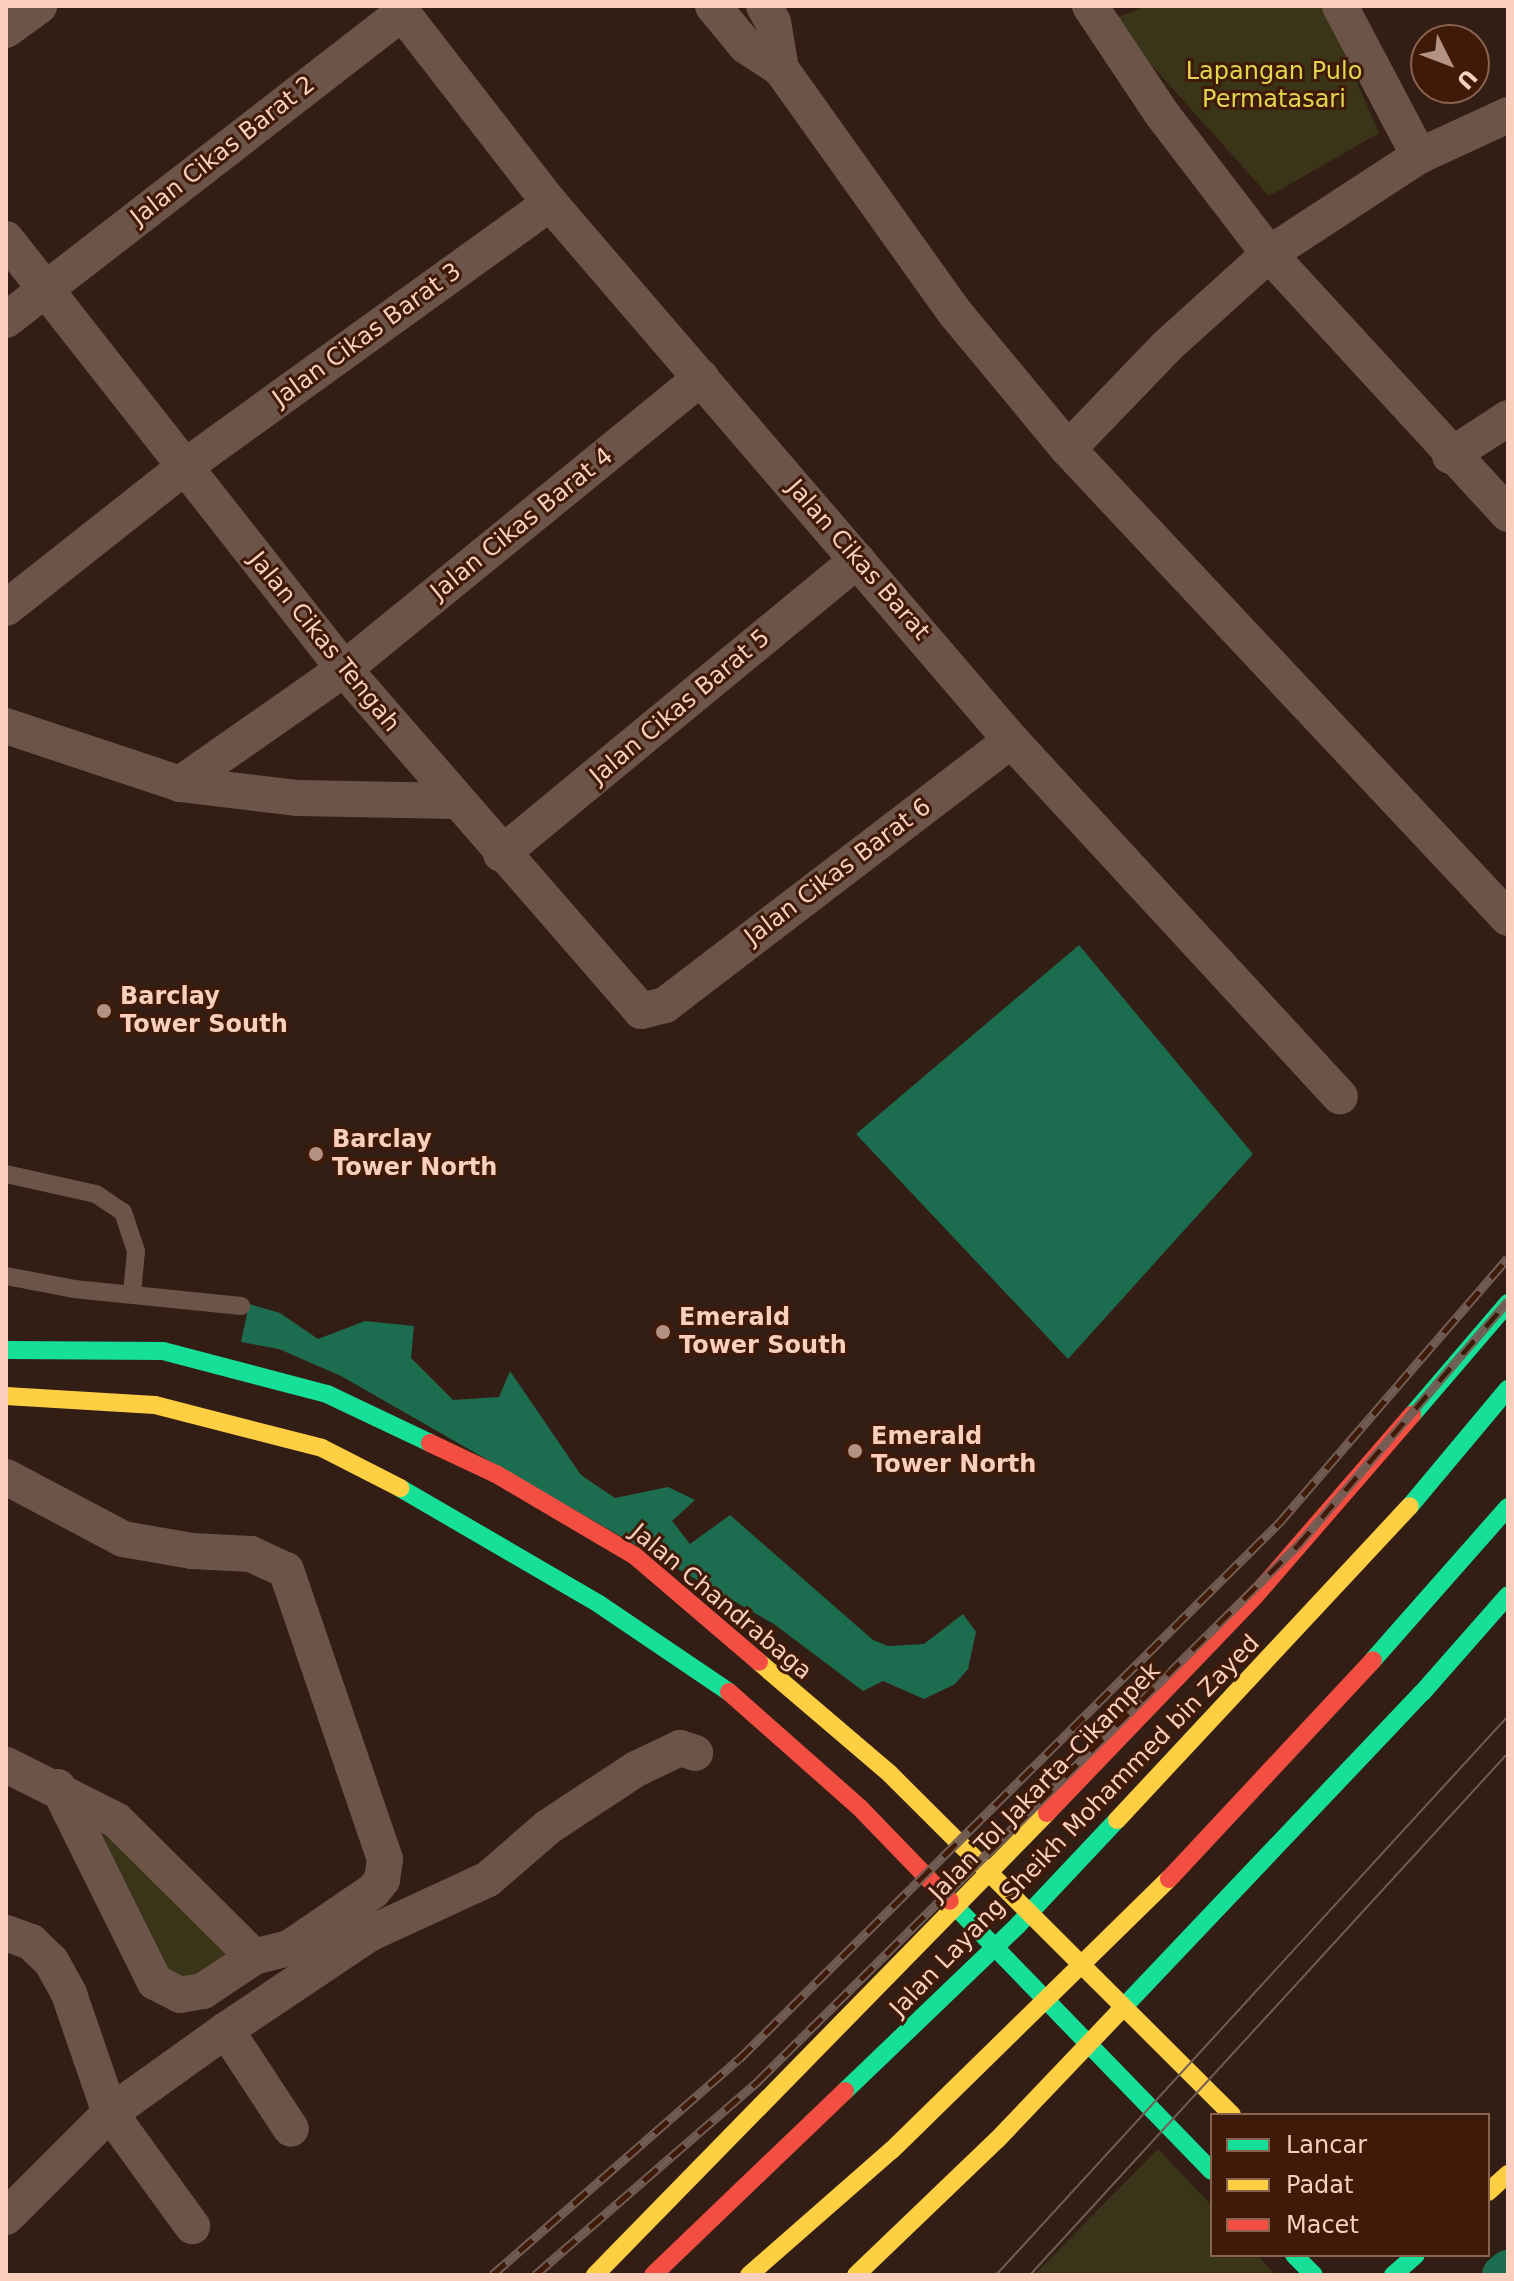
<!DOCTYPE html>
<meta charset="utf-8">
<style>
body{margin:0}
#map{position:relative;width:1514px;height:2281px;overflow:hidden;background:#331e15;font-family:"DejaVu Sans",sans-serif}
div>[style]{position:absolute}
.green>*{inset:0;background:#3a3518}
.water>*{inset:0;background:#1c6c4f}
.canal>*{height:40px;margin:-20px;padding:0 20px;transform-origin:20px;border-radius:20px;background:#1c6c4f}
.lane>*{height:18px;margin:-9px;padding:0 9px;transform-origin:9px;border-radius:9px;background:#6d5449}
.street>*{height:36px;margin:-18px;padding:0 18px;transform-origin:18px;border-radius:18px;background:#6d5449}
.fast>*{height:18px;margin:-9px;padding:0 9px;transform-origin:9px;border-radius:9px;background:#16e098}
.slow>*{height:18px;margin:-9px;padding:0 9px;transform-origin:9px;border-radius:9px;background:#ffcf43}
.jam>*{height:18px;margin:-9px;padding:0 9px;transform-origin:9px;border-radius:9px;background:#f24e42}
.tram>*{height:2px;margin:-1px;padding:0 1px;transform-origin:1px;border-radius:1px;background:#725d54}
.rail>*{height:9px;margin-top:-4.5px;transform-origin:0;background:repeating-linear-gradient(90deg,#401a08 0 18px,#725d54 0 36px);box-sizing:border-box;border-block:2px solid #725d54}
.dots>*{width:22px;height:22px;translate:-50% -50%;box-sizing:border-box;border:4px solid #401a08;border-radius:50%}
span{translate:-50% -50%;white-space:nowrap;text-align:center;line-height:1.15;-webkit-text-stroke:6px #401a08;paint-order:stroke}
.park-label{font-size:24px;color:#e2d64f}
.street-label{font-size:24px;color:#facfbd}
.poi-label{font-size:24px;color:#facfbd;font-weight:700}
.left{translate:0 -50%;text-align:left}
.frame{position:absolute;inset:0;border:8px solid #facfbd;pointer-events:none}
.legend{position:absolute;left:1210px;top:2113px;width:280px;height:144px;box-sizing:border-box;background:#401a08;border:2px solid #8a6250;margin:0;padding:10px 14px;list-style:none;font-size:24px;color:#facfbd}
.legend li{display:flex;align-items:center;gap:16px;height:40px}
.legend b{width:40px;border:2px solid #8a6250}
.north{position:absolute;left:1410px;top:24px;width:80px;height:80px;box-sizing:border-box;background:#401a08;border:2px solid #8a6250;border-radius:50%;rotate:132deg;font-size:22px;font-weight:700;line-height:32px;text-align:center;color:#facfbd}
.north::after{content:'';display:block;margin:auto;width:28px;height:36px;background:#b49182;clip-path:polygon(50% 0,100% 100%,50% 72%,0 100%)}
</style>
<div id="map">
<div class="green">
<i style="clip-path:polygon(1146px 6px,1324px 6px,1379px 133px,1269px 196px,1111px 20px)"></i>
<i style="clip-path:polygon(58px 1787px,254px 1957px,180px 1995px)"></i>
<i style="clip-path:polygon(1158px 2149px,1212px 2206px,1212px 2255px,1257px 2255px,1276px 2275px,1034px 2275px)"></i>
</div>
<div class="water">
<i style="clip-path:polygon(1079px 945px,1253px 1154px,1068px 1359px,856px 1134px)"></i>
<i style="clip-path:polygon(249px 1304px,280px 1313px,318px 1339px,365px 1321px,414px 1326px,411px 1358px,453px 1400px,499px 1397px,510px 1371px,581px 1475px,615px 1498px,668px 1487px,695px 1500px,672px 1521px,690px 1544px,730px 1515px,873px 1640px,888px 1646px,924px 1644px,963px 1614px,976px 1632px,968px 1669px,955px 1684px,924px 1699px,883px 1681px,863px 1691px,774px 1624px,341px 1376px,279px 1349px,241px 1342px)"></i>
</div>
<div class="canal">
<i style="left:1502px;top:2275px;width:8px;rotate:-40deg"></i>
</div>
<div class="lane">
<i style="left:6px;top:1174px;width:92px;rotate:12.5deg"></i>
<i style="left:96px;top:1194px;width:32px;rotate:34deg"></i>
<i style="left:123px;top:1212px;width:41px;rotate:71.6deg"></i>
<i style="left:136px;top:1251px;width:42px;rotate:95.4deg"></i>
<i style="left:6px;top:1276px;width:69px;rotate:10.8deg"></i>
<i style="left:74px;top:1289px;width:168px;rotate:5.8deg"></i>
</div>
<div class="street">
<i style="left:397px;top:6px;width:249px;rotate:52.2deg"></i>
<i style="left:550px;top:203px;width:708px;rotate:49.35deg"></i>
<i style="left:1011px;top:740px;width:485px;rotate:47.3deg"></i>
<i style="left:713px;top:6px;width:52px;rotate:50.5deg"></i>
<i style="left:746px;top:46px;width:42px;rotate:33.3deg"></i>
<i style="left:781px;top:69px;width:301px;rotate:54.5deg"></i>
<i style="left:956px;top:314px;width:175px;rotate:50.3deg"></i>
<i style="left:1068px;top:449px;width:643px;rotate:46.83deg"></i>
<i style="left:764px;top:6px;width:18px;rotate:61deg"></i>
<i style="left:773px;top:22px;width:48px;rotate:80.3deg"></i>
<i style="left:1090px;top:6px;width:130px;rotate:56.3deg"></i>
<i style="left:1162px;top:114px;width:176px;rotate:52.6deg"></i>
<i style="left:1269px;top:254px;width:353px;rotate:47.4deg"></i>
<i style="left:1340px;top:6px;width:170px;rotate:62.2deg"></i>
<i style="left:6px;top:30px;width:41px;rotate:-36deg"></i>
<i style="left:6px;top:239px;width:547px;rotate:51.83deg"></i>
<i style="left:344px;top:669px;width:453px;rotate:49deg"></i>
<i style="left:641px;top:1011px;width:25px;rotate:-14deg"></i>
<i style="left:665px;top:1005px;width:436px;rotate:-37.4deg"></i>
<i style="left:6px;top:320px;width:501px;rotate:-37.78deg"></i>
<i style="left:1068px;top:449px;width:141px;rotate:-46.1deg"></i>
<i style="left:1166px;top:347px;width:139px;rotate:-42.1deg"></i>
<i style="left:1269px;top:254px;width:179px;rotate:-33.2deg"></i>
<i style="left:1419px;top:156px;width:98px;rotate:-24.7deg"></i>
<i style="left:1450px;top:456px;width:69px;rotate:-33.2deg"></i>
<i style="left:6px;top:608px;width:226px;rotate:-38.3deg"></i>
<i style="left:183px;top:468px;width:453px;rotate:-35.8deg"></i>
<i style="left:6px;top:726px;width:183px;rotate:18.4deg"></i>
<i style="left:180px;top:784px;width:119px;rotate:6.8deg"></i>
<i style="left:298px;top:798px;width:158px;rotate:1.1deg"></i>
<i style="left:180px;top:784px;width:200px;rotate:-35deg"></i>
<i style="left:344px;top:669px;width:461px;rotate:-39.2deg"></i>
<i style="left:501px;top:854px;width:462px;rotate:-39.5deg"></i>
<i style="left:6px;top:1477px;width:132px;rotate:27.9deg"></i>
<i style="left:123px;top:1539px;width:70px;rotate:9.9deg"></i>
<i style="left:192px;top:1551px;width:59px;rotate:2.9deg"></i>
<i style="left:251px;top:1554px;width:38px;rotate:25deg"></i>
<i style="left:286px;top:1570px;width:305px;rotate:71.1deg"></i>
<i style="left:385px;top:1859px;width:21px;rotate:98deg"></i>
<i style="left:382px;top:1880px;width:14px;rotate:129deg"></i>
<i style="left:373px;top:1891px;width:102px;rotate:145.8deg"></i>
<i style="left:289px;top:1948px;width:36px;rotate:166deg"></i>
<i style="left:254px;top:1957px;width:194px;rotate:-135.2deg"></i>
<i style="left:116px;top:1820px;width:123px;rotate:-153.4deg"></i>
<i style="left:58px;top:1787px;width:218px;rotate:63.6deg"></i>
<i style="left:155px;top:1982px;width:28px;rotate:27deg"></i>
<i style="left:180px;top:1995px;width:23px;rotate:-10deg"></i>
<i style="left:203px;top:1991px;width:61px;rotate:-33.7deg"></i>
<i style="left:6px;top:1933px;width:27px;rotate:20deg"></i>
<i style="left:31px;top:1942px;width:28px;rotate:44deg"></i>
<i style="left:51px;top:1961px;width:38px;rotate:61deg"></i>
<i style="left:69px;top:1994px;width:126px;rotate:71deg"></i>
<i style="left:110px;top:2113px;width:140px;rotate:54deg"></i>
<i style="left:226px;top:2030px;width:118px;rotate:56.7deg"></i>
<i style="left:6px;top:2217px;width:147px;rotate:-45deg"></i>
<i style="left:110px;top:2113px;width:143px;rotate:-35.6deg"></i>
<i style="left:226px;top:2030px;width:172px;rotate:-33.9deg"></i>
<i style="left:369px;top:1934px;width:131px;rotate:-24.8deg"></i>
<i style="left:488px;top:1879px;width:79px;rotate:-40.9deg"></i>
<i style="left:548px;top:1827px;width:105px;rotate:-33.4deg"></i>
<i style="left:636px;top:1769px;width:49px;rotate:-25.5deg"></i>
<i style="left:680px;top:1748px;width:16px;rotate:18deg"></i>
</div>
<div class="fast">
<i style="left:6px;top:1350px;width:157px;rotate:0.4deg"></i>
<i style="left:163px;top:1351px;width:170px;rotate:14.7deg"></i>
<i style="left:327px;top:1394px;width:114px;rotate:25.4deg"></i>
<i style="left:1412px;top:1415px;width:148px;rotate:-49.4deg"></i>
<i style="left:400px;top:1488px;width:230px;rotate:30.2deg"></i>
<i style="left:599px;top:1604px;width:157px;rotate:34.1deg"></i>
<i style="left:1410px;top:1506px;width:153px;rotate:-50.1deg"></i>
<i style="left:1373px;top:1660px;width:204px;rotate:-48.6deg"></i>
<i style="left:950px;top:1901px;width:376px;rotate:45.9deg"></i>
<i style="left:1117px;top:2014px;width:443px;rotate:-46.5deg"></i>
<i style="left:1422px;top:1693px;width:130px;rotate:-48.7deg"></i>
<i style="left:845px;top:2091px;width:240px;rotate:-43.8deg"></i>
<i style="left:1018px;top:1925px;width:144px;rotate:-46.7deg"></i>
<i style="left:1294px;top:2255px;width:28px;rotate:45deg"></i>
<i style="left:1393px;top:2275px;width:30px;rotate:-41deg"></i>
</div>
<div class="slow">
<i style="left:6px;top:1396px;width:149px;rotate:3.5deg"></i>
<i style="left:155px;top:1405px;width:172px;rotate:14.4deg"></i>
<i style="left:322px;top:1448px;width:88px;rotate:27.1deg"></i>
<i style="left:759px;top:1662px;width:172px;rotate:40.5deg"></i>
<i style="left:890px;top:1774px;width:483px;rotate:44.9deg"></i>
<i style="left:1117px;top:1820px;width:429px;rotate:-47deg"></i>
<i style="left:1488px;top:2192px;width:27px;rotate:-42deg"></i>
<i style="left:595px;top:2275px;width:646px;rotate:-45.63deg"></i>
<i style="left:749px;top:2275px;width:190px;rotate:-41.2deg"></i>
<i style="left:892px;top:2150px;width:388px;rotate:-44.4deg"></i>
<i style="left:856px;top:2275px;width:195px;rotate:-43.8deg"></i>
<i style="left:997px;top:2140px;width:174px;rotate:-46.4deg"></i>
</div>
<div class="jam">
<i style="left:430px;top:1443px;width:73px;rotate:25.2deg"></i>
<i style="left:496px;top:1474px;width:161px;rotate:30.5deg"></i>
<i style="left:635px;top:1556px;width:163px;rotate:40.5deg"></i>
<i style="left:729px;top:1692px;width:175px;rotate:41.5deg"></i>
<i style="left:860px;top:1808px;width:129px;rotate:45.9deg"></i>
<i style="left:1047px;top:1813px;width:301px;rotate:-46.2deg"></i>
<i style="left:1255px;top:1596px;width:240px;rotate:-49.1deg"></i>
<i style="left:1169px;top:1879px;width:299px;rotate:-47deg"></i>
<i style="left:653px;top:2275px;width:266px;rotate:-43.8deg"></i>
</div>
<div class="tram">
<i style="left:996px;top:2275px;width:758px;rotate:-47.51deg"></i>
<i style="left:1030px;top:2275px;width:708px;rotate:-47.52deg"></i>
</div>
<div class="rail">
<i style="left:492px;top:2275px;width:328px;rotate:-41.2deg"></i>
<i style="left:739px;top:2059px;width:761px;rotate:-44.79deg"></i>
<i style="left:1279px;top:1523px;width:350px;rotate:-49.2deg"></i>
<i style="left:535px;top:2275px;width:296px;rotate:-41deg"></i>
<i style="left:758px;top:2081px;width:761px;rotate:-44.79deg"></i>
<i style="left:1298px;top:1545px;width:322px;rotate:-49.3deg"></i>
</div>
<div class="dots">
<i style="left:104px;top:1011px;background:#b49182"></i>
<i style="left:316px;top:1154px;background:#b49182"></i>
<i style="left:663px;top:1332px;background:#b49182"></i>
<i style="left:855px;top:1451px;background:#b49182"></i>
</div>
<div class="park-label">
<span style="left:1274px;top:86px">Lapangan Pulo<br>Permatasari</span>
</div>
<div class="street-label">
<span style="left:223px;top:151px;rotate:-38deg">Jalan Cikas Barat 2</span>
<span style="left:367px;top:335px;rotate:-36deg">Jalan Cikas Barat 3</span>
<span style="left:522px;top:524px;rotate:-39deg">Jalan Cikas Barat 4</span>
<span style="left:858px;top:560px;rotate:49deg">Jalan Cikas Barat</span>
<span style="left:324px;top:642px;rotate:51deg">Jalan Cikas Tengah</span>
<span style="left:680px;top:707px;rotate:-40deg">Jalan Cikas Barat 5</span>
<span style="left:838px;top:872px;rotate:-37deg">Jalan Cikas Barat 6</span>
<span style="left:721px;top:1602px;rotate:40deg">Jalan Chandrabaga</span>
<span style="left:1045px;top:1782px;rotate:-46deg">Jalan Tol Jakarta–Cikampek</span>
<span style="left:1075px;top:1826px;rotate:-46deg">Jalan Layang Sheikh Mohammed bin Zayed</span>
</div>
<div class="poi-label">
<span class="left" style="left:120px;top:1011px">Barclay<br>Tower South</span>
<span class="left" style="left:332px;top:1154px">Barclay<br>Tower North</span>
<span class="left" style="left:679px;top:1332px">Emerald<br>Tower South</span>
<span class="left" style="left:871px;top:1451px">Emerald<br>Tower North</span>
</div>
<div class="frame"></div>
<ul class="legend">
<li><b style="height:10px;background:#16e098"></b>Lancar</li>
<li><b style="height:10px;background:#ffcf43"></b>Padat</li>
<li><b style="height:10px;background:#f24e42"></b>Macet</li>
</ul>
<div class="north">U</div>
</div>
